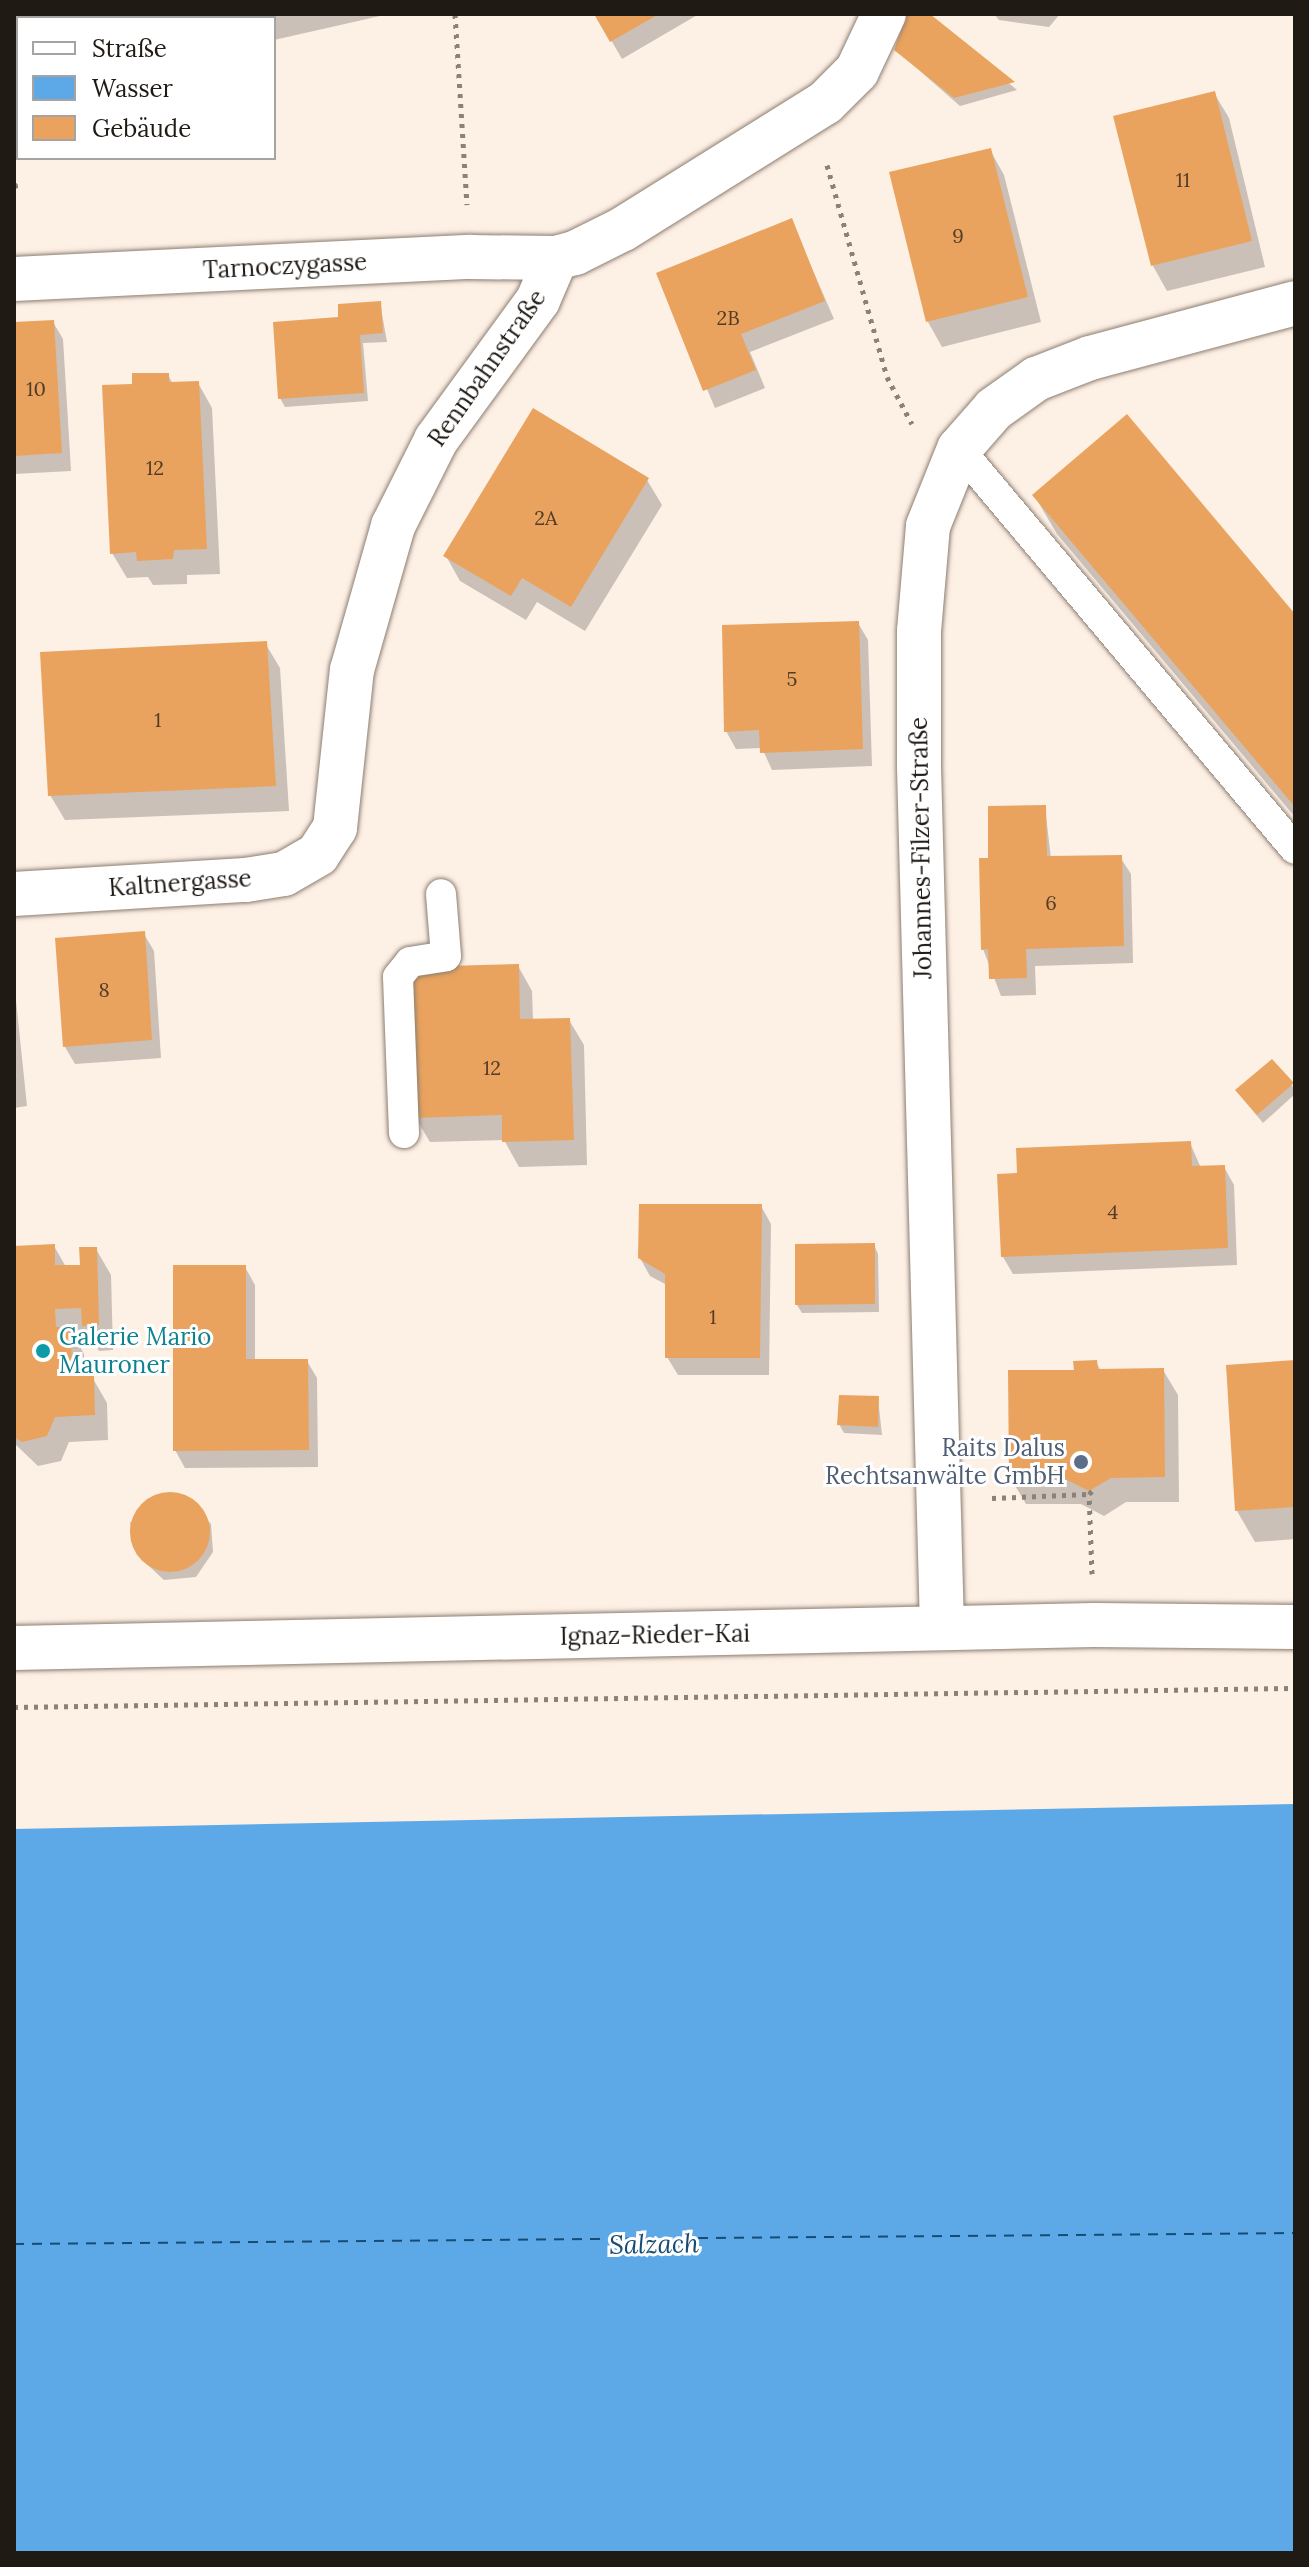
<!DOCTYPE html>
<meta charset="utf-8">
<style>
body{margin:0}
#map{position:relative;width:1309px;height:2567px;overflow:hidden;background:#fdf0e5;font-family:Lora,serif}
div>[style]{position:absolute}
.water>*{inset:0;background:#5da9e8}
.shadow>*{inset:0;background:#0003}
.ferry>*{height:2px;margin-top:-1px;transform-origin:0;background:repeating-linear-gradient(90deg,#144c75 0 10px,transparent 0 18px)}
.building>*{inset:0;background:#e9a35e}
.round{border-radius:50%}
.path>*{height:5px;margin-top:-2.5px;transform-origin:0;background:repeating-linear-gradient(90deg,#8a8179 0 4px,transparent 0 10px)}
.roads{filter:drop-shadow(0 0 2px #8d7e71) drop-shadow(0 0 2px #8d7e71)}
.lane>*{height:30px;margin:-15px;padding:0 15px;transform-origin:15px;border-radius:15px;background:#fff}
.street>*{height:44px;margin:-22px;padding:0 22px;transform-origin:22px;border-radius:22px;background:#fff}
.dots>*{width:22px;height:22px;translate:-50% -50%;box-sizing:border-box;border:4px solid #fff;border-radius:50%}
span{translate:-50% -50%;white-space:nowrap;text-align:center;line-height:1.15;-webkit-text-stroke:6px #fff;paint-order:stroke}
.number-label{font-size:20px;color:#523c27}
.number-label span{-webkit-text-stroke-width:0}
.street-label{font-size:24px;color:#201a15}
.culture-label{font-size:24px;color:#0d838f}
.left{translate:0 -50%;text-align:left}
.service-label{font-size:24px;color:#4e5e75}
.right{translate:-100% -50%;text-align:right}
.water-label{font-size:26px;color:#144c75;font-style:italic}
.frame{position:absolute;inset:0;border:16px solid #201a15;pointer-events:none}
.legend{position:absolute;left:16px;top:16px;width:260px;height:144px;box-sizing:border-box;background:#fff;border:2px solid #a6a3a1;margin:0;padding:10px 14px;list-style:none;font-size:24px;color:#201a15}
.legend li{display:flex;align-items:center;gap:16px;height:40px}
.legend b{width:40px;border:2px solid #a6a3a1}
</style>
<div id="map">
<div class="water">
<i style="clip-path:polygon(1295px 1804px,1295px 2553px,14px 2553px,14px 1829px)"></i>
</div>
<div class="shadow">
<i style="clip-path:polygon(14px 14px,379px 14px,380px 16px,274px 40px,274px 18px,18px 18px,14px 99px)"></i>
<i style="clip-path:polygon(596px 14px,699px 14px,622px 59px)"></i>
<i style="clip-path:polygon(909px 14px,927px 14px,1017px 90px,960px 106px,896px 50px)"></i>
<i style="clip-path:polygon(994px 14px,1060px 14px,1049px 27px,999px 20px)"></i>
<i style="clip-path:polygon(1214px 93px,1229px 118px,1265px 267px,1167px 291px,1153px 266px)"></i>
<i style="clip-path:polygon(990px 150px,1004px 175px,1041px 322px,942px 347px,928px 322px)"></i>
<i style="clip-path:polygon(791px 220px,834px 319px,750px 352px,765px 388px,715px 408px,658px 274px)"></i>
<i style="clip-path:polygon(380px 303px,387px 342px,363px 343px,368px 401px,285px 407px,280px 398px,341px 319px)"></i>
<i style="clip-path:polygon(53px 322px,63px 339px,71px 471px,14px 474px,14px 324px)"></i>
<i style="clip-path:polygon(168px 375px,173px 384px,198px 383px,212px 408px,220px 574px,187px 575px,187px 584px,153px 585px,148px 577px,127px 578px,112px 553px,134px 385px)"></i>
<i style="clip-path:polygon(647px 480px,662px 505px,585px 631px,537px 602px,526px 620px,460px 581px,446px 556px)"></i>
<i style="clip-path:polygon(1034px 495px,1295px 617px,1295px 817px,1057px 534px)"></i>
<i style="clip-path:polygon(858px 623px,868px 640px,872px 766px,772px 770px,762px 748px,736px 749px,726px 731px)"></i>
<i style="clip-path:polygon(265px 643px,280px 668px,289px 811px,65px 820px,50px 795px)"></i>
<i style="clip-path:polygon(1045px 807px,1051px 859px,1120px 857px,1131px 874px,1133px 963px,1035px 966px,1036px 995px,1001px 996px,983px 949px,990px 860px)"></i>
<i style="clip-path:polygon(144px 934px,154px 951px,161px 1058px,75px 1064px,65px 1047px)"></i>
<i style="clip-path:polygon(518px 966px,532px 991px,533px 1020px,569px 1020px,584px 1045px,587px 1165px,519px 1167px,504px 1140px,430px 1142px,415px 1117px)"></i>
<i style="clip-path:polygon(14px 981px,27px 1106px,14px 1108px)"></i>
<i style="clip-path:polygon(1292px 1085px,1295px 1094px,1263px 1123px,1243px 1099px)"></i>
<i style="clip-path:polygon(1190px 1143px,1201px 1168px,1224px 1167px,1234px 1185px,1237px 1265px,1013px 1274px,1003px 1257px)"></i>
<i style="clip-path:polygon(761px 1206px,771px 1224px,769px 1375px,678px 1375px,667px 1357px,667px 1285px,650px 1276px,640px 1258px)"></i>
<i style="clip-path:polygon(874px 1245px,878px 1254px,879px 1312px,802px 1313px,797px 1305px)"></i>
<i style="clip-path:polygon(54px 1246px,66px 1267px,82px 1266px,96px 1249px,111px 1275px,113px 1350px,99px 1351px,89px 1333px,73px 1334px,84px 1354px,85px 1378px,92px 1377px,107px 1403px,108px 1440px,69px 1442px,61px 1461px,38px 1466px,14px 1443px,14px 1248px)"></i>
<i style="clip-path:polygon(245px 1267px,255px 1285px,255px 1361px,307px 1361px,317px 1378px,318px 1467px,185px 1468px,175px 1450px)"></i>
<i style="clip-path:polygon(1096px 1362px,1101px 1371px,1163px 1370px,1178px 1395px,1179px 1502px,1126px 1502px,1104px 1516px,1081px 1504px,1026px 1504px,1011px 1479px,1076px 1372px)"></i>
<i style="clip-path:polygon(1295px 1362px,1295px 1539px,1255px 1542px,1237px 1511px)"></i>
<i style="clip-path:polygon(878px 1398px,882px 1435px,844px 1433px,839px 1424px)"></i>
<i style="clip-path:polygon(185px 1495px,211px 1524px,213px 1552px,196px 1577px,164px 1580px,137px 1555px,130px 1523px,153px 1498px)"></i>
</div>
<div class="ferry">
<i style="left:14px;top:2244px;width:1281px;rotate:-0.49deg"></i>
</div>
<div class="building">
<i style="clip-path:polygon(14px 14px,230px 14px,230px 15px,18px 18px,14px 64px)"></i>
<i style="clip-path:polygon(594px 14px,659px 14px,610px 42px)"></i>
<i style="clip-path:polygon(907px 14px,930px 14px,1015px 82px,954px 98px,894px 50px)"></i>
<i style="clip-path:polygon(1215px 91px,1252px 241px,1151px 266px,1113px 116px)"></i>
<i style="clip-path:polygon(991px 148px,1028px 297px,926px 322px,889px 172px)"></i>
<i style="clip-path:polygon(792px 218px,825px 301px,741px 334px,756px 370px,703px 391px,656px 273px)"></i>
<i style="clip-path:polygon(381px 301px,383px 333px,360px 335px,364px 393px,278px 399px,273px 322px,338px 317px,338px 304px)"></i>
<i style="clip-path:polygon(54px 320px,62px 453px,14px 456px,14px 322px)"></i>
<i style="clip-path:polygon(132px 373px,169px 373px,169px 382px,199px 381px,207px 549px,174px 550px,173px 559px,137px 561px,136px 552px,110px 554px,102px 385px,132px 384px)"></i>
<i style="clip-path:polygon(533px 408px,649px 478px,571px 607px,522px 578px,511px 596px,443px 556px)"></i>
<i style="clip-path:polygon(1127px 414px,1295px 614px,1295px 807px,1032px 495px)"></i>
<i style="clip-path:polygon(859px 621px,863px 749px,760px 753px,759px 730px,724px 732px,722px 625px)"></i>
<i style="clip-path:polygon(267px 641px,276px 786px,48px 796px,40px 652px)"></i>
<i style="clip-path:polygon(1046px 805px,1047px 856px,1122px 855px,1124px 946px,1026px 949px,1027px 978px,989px 979px,988px 949px,981px 950px,979px 858px,988px 858px,988px 806px)"></i>
<i style="clip-path:polygon(145px 931px,152px 1040px,63px 1047px,55px 938px)"></i>
<i style="clip-path:polygon(519px 964px,520px 1019px,570px 1018px,574px 1140px,502px 1142px,502px 1115px,413px 1118px,409px 967px)"></i>
<i style="clip-path:polygon(1272px 1059px,1294px 1083px,1257px 1115px,1235px 1090px)"></i>
<i style="clip-path:polygon(1191px 1141px,1192px 1166px,1225px 1165px,1228px 1248px,1001px 1257px,997px 1174px,1017px 1173px,1016px 1148px)"></i>
<i style="clip-path:polygon(639px 1204px,762px 1204px,760px 1358px,665px 1358px,665px 1274px,638px 1258px)"></i>
<i style="clip-path:polygon(875px 1243px,875px 1304px,795px 1305px,795px 1244px)"></i>
<i style="clip-path:polygon(55px 1244px,55px 1265px,80px 1265px,79px 1247px,97px 1247px,99px 1325px,82px 1326px,81px 1308px,55px 1309px,56px 1327px,71px 1327px,72px 1376px,94px 1375px,95px 1415px,55px 1417px,47px 1436px,22px 1442px,14px 1437px,14px 1246px)"></i>
<i style="clip-path:polygon(173px 1265px,246px 1265px,246px 1359px,308px 1359px,309px 1450px,173px 1451px)"></i>
<i style="clip-path:polygon(1097px 1360px,1098px 1369px,1164px 1368px,1165px 1477px,1111px 1478px,1089px 1491px,1065px 1479px,1009px 1479px,1008px 1370px,1074px 1370px,1073px 1361px)"></i>
<i style="clip-path:polygon(1295px 1360px,1295px 1507px,1235px 1511px,1226px 1365px)"></i>
<i style="clip-path:polygon(839px 1395px,879px 1396px,878px 1427px,837px 1425px)"></i>
<i class="round" style="left:130px;top:1492px;width:80px;height:80px"></i>
</div>
<div class="path">
<i style="left:455px;top:14px;width:191px;rotate:86.4deg"></i>
<i style="left:827px;top:165px;width:220px;rotate:74.2deg"></i>
<i style="left:887px;top:377px;width:53px;rotate:62deg"></i>
<i style="left:14px;top:186px;width:4px;rotate:-14deg"></i>
<i style="left:992px;top:1498px;width:97px;rotate:-2.4deg"></i>
<i style="left:1092px;top:1574px;width:80px;rotate:-92.1deg"></i>
<i style="left:1089px;top:1494px;width:7px;rotate:-45deg"></i>
<i style="left:14px;top:1707px;width:1281px;rotate:-0.85deg"></i>
</div>
<div class="roads">
<div class="lane">
<i style="left:959px;top:449px;width:522px;rotate:49.97deg"></i>
<i style="left:404px;top:1133px;width:156px;rotate:-92.2deg"></i>
<i style="left:398px;top:977px;width:19px;rotate:-51deg"></i>
<i style="left:410px;top:962px;width:36px;rotate:-9deg"></i>
<i style="left:446px;top:956px;width:62px;rotate:-94.6deg"></i>
</div>
<div class="street">
<i style="left:14px;top:279px;width:457px;rotate:-2.8deg"></i>
<i style="left:470px;top:257px;width:86px;rotate:0.7deg"></i>
<i style="left:556px;top:258px;width:20px;rotate:-15deg"></i>
<i style="left:575px;top:253px;width:54px;rotate:-26.6deg"></i>
<i style="left:623px;top:229px;width:238px;rotate:-32deg"></i>
<i style="left:825px;top:103px;width:45px;rotate:-45deg"></i>
<i style="left:857px;top:71px;width:63px;rotate:-64.7deg"></i>
<i style="left:14px;top:894px;width:232px;rotate:-3.5deg"></i>
<i style="left:246px;top:880px;width:38px;rotate:-9deg"></i>
<i style="left:284px;top:874px;width:39px;rotate:-30deg"></i>
<i style="left:318px;top:854px;width:31px;rotate:-57deg"></i>
<i style="left:335px;top:828px;width:159px;rotate:-83.9deg"></i>
<i style="left:352px;top:670px;width:150px;rotate:-74.1deg"></i>
<i style="left:393px;top:526px;width:96px;rotate:-63.4deg"></i>
<i style="left:436px;top:440px;width:173px;rotate:-53.9deg"></i>
<i style="left:538px;top:300px;width:46px;rotate:-66.8deg"></i>
<i style="left:942px;top:1628px;width:863px;rotate:-91.53deg"></i>
<i style="left:919px;top:765px;width:134px;rotate:-90deg"></i>
<i style="left:919px;top:631px;width:105px;rotate:-85.1deg"></i>
<i style="left:928px;top:526px;width:83px;rotate:-68.1deg"></i>
<i style="left:959px;top:449px;width:53px;rotate:-48.8deg"></i>
<i style="left:994px;top:409px;width:52px;rotate:-35.5deg"></i>
<i style="left:1036px;top:379px;width:58px;rotate:-21.3deg"></i>
<i style="left:1090px;top:358px;width:212px;rotate:-15deg"></i>
<i style="left:14px;top:1648px;width:1080px;rotate:-1.22deg"></i>
<i style="left:1094px;top:1625px;width:201px;rotate:0.6deg"></i>
</div>
</div>
<div class="dots">
<i style="left:43px;top:1351px;background:#0f9aa8"></i>
<i style="left:1081px;top:1462px;background:#5c6f8a"></i>
</div>
<div class="number-label">
<span style="left:1183px;top:179px">11</span>
<span style="left:958px;top:235px">9</span>
<span style="left:728px;top:317px">2B</span>
<span style="left:36px;top:388px">10</span>
<span style="left:155px;top:467px">12</span>
<span style="left:546px;top:517px">2A</span>
<span style="left:792px;top:678px">5</span>
<span style="left:158px;top:719px">1</span>
<span style="left:1051px;top:902px">6</span>
<span style="left:104px;top:989px">8</span>
<span style="left:492px;top:1067px">12</span>
<span style="left:1113px;top:1211px">4</span>
<span style="left:713px;top:1316px">1</span>
</div>
<div class="street-label">
<span style="left:285px;top:266px;rotate:-3deg">Tarnoczygasse</span>
<span style="left:487px;top:368px;rotate:-55deg">Rennbahnstraße</span>
<span style="left:921px;top:848px;rotate:-91deg">Johannes-Filzer-Straße</span>
<span style="left:180px;top:883px;rotate:-4deg">Kaltnergasse</span>
<span style="left:655px;top:1635px;rotate:-1deg">Ignaz-Rieder-Kai</span>
</div>
<div class="culture-label">
<span class="left" style="left:59px;top:1351px">Galerie Mario<br>Mauroner</span>
</div>
<div class="service-label">
<span class="right" style="left:1065px;top:1462px">Raits Dalus<br>Rechtsanwälte GmbH</span>
</div>
<div class="water-label">
<span style="left:654px;top:2244px;rotate:-1deg">Salzach</span>
</div>
<div class="frame"></div>
<ul class="legend">
<li><b style="height:10px;background:#fff"></b>Straße</li>
<li><b style="height:22px;background:#5da9e8"></b>Wasser</li>
<li><b style="height:22px;background:#e9a35e"></b>Gebäude</li>
</ul>
</div>
